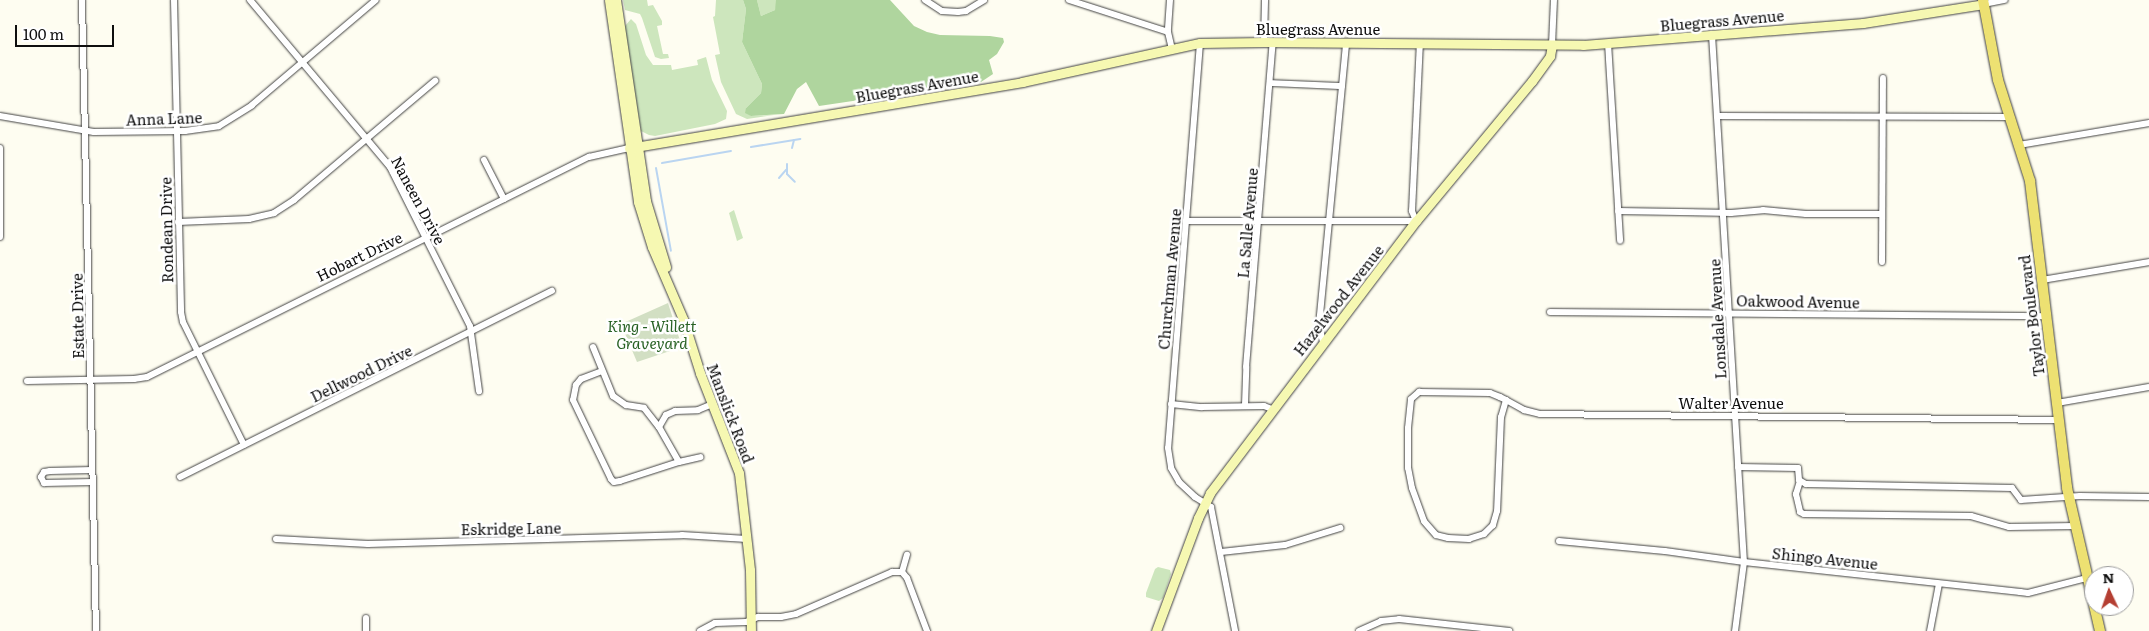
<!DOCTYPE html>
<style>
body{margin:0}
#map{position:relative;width:2149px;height:631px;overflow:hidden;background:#fefdf1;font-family:Literata,serif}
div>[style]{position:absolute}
.green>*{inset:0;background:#cde6bd}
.forest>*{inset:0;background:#afd59e}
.cemetery>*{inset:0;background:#d2dfc3}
.stream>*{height:2px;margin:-1px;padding:0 1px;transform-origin:1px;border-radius:1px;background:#bad5f1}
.roads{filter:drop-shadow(0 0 1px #424242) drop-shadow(0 0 1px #424242)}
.street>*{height:6px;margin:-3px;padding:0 3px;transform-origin:3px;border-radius:3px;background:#fff}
.secondary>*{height:9px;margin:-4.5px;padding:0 4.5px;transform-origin:4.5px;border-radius:4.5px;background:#f6f8b2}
.primary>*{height:10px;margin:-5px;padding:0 5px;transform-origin:5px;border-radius:5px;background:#ede172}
span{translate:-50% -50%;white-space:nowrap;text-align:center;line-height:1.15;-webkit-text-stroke:5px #fff;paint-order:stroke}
.street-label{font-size:15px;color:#0f0f0f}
.park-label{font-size:15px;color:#286124;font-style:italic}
.north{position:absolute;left:2084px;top:566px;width:50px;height:50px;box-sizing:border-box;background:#fff;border:1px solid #9f9f9f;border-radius:50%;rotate:357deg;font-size:14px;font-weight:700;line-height:20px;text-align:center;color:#0f0f0f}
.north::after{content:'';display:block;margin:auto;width:18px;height:22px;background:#b43e32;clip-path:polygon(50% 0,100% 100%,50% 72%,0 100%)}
.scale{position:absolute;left:15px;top:25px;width:99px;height:22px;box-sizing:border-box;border:2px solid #0f0f0f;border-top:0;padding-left:6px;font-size:15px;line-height:18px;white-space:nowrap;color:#0f0f0f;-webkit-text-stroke:4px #fff;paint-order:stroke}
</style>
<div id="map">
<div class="green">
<i style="clip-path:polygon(623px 0,647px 0,648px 6px,653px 5px,662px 21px,662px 25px,657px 26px,663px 54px,668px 54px,669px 58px,661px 59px,655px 57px,642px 18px,640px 14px,625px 10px)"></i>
<i style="clip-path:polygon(716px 0,743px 0,746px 9px,742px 42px,762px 84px,761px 93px,746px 108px,751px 116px,774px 115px,747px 119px,736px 114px,721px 82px,715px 55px,720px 54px,713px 17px,715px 16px)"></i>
<i style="clip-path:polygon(757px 0,776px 0,777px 4px,775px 10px,761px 16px)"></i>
<i style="clip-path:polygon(631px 19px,636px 24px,646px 55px,653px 65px,671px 65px,672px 70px,698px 65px,697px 60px,706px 57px,712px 80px,727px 111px,726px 119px,715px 124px,655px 136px,649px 135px,641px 131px,625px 32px,625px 26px)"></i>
<i style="clip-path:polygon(734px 210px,743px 238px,737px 241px,729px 213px)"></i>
<i style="clip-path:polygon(1158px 567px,1170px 570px,1171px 574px,1163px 598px,1159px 601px,1146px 597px,1146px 593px,1155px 569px)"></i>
</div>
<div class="forest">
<i style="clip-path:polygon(743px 0,757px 0,761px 16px,775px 10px,776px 0,890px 0,914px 26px,927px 32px,940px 35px,990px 36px,1003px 38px,1004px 42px,997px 54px,989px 60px,993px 74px,981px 82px,819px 106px,806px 82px,797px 89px,784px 114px,751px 116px,745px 113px,746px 108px,761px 93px,762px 84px,742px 42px,746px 9px)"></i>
</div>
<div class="cemetery">
<i style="clip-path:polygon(668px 303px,682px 347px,637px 362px,621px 324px)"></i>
</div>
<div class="stream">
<i style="left:751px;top:147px;width:50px;rotate:-9.3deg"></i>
<i style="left:792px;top:148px;width:8px;rotate:-76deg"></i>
<i style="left:662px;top:163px;width:70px;rotate:-9.9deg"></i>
<i style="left:787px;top:164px;width:10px;rotate:90deg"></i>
<i style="left:787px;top:174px;width:11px;rotate:45deg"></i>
<i style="left:656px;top:168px;width:84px;rotate:79.8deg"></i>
<i style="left:779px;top:178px;width:11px;rotate:-49deg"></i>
</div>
<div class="roads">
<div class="street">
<i style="left:82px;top:0;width:631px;rotate:88.73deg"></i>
<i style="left:174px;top:0;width:312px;rotate:88.7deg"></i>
<i style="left:181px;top:312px;width:10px;rotate:79deg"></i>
<i style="left:183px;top:322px;width:137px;rotate:63.6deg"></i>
<i style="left:250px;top:0;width:218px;rotate:50deg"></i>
<i style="left:390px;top:167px;width:178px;rotate:63.3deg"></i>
<i style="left:470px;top:326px;width:66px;rotate:82.1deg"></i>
<i style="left:925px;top:0;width:20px;rotate:33deg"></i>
<i style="left:942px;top:11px;width:16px;rotate:4deg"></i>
<i style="left:958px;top:12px;width:8px;rotate:-7deg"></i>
<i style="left:966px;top:11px;width:21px;rotate:-31deg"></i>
<i style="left:1069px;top:0;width:104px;rotate:17.9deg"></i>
<i style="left:1170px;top:0;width:32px;rotate:94deg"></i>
<i style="left:1168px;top:32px;width:17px;rotate:77deg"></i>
<i style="left:1984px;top:4px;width:21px;rotate:-11deg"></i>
<i style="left:1712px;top:35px;width:528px;rotate:86.53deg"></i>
<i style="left:1744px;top:562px;width:70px;rotate:97.4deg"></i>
<i style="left:1264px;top:42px;width:42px;rotate:-88.6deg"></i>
<i style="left:1200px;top:43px;width:406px;rotate:94.5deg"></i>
<i style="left:1168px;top:448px;width:20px;rotate:81deg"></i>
<i style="left:1171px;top:468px;width:16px;rotate:60deg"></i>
<i style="left:1179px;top:482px;width:22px;rotate:43deg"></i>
<i style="left:1195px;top:497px;width:19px;rotate:32deg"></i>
<i style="left:1211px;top:507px;width:126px;rotate:79deg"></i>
<i style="left:1608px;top:43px;width:198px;rotate:86.5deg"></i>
<i style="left:1552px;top:45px;width:45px;rotate:-87.5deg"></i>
<i style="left:1270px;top:83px;width:72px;rotate:2.4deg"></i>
<i style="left:0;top:116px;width:95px;rotate:9.7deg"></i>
<i style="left:94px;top:132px;width:91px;rotate:-0.6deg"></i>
<i style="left:185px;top:131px;width:34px;rotate:-8deg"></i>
<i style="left:219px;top:126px;width:39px;rotate:-32deg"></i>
<i style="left:252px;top:105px;width:162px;rotate:-40.3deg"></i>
<i style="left:1717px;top:116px;width:293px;rotate:0.2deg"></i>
<i style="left:2019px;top:145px;width:132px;rotate:-9.6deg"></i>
<i style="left:0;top:148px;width:89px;rotate:90deg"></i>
<i style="left:484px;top:160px;width:44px;rotate:62.9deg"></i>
<i style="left:1618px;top:211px;width:113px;rotate:1deg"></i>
<i style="left:1731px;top:213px;width:32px;rotate:-5deg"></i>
<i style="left:1763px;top:210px;width:43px;rotate:5.3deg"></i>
<i style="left:1806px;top:214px;width:76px"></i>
<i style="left:1186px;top:221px;width:230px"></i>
<i style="left:1416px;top:221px;width:11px;rotate:-112deg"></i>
<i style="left:1412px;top:211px;width:168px;rotate:-87.3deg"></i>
<i style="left:178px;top:222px;width:71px;rotate:-2.4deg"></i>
<i style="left:249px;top:219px;width:26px;rotate:-13deg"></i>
<i style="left:274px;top:213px;width:24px;rotate:-33deg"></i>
<i style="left:294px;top:200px;width:185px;rotate:-40.2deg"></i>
<i style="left:1882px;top:262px;width:184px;rotate:-89.7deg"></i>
<i style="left:2042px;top:280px;width:109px;rotate:-9.5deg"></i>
<i style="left:1550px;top:312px;width:497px;rotate:0.5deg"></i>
<i style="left:1323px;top:342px;width:17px;rotate:-103deg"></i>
<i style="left:1319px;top:325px;width:283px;rotate:-84.5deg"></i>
<i style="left:593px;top:347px;width:53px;rotate:67.8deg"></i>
<i style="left:613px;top:396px;width:16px;rotate:35deg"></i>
<i style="left:626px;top:405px;width:18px;rotate:9deg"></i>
<i style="left:644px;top:408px;width:24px;rotate:52deg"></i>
<i style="left:659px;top:427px;width:40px;rotate:60.3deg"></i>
<i style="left:602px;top:371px;width:22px;rotate:159deg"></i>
<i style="left:581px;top:379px;width:8px;rotate:130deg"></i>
<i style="left:576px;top:385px;width:15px;rotate:101deg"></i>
<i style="left:573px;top:400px;width:88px;rotate:64.3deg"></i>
<i style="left:611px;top:479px;width:4px;rotate:45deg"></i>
<i style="left:614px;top:482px;width:6px;rotate:-9deg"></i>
<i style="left:620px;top:481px;width:62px;rotate:-17.9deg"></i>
<i style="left:679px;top:462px;width:22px;rotate:-13deg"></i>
<i style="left:27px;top:381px;width:107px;rotate:-1.1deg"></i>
<i style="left:134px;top:379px;width:13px;rotate:-9deg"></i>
<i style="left:147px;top:377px;width:494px;rotate:-26.5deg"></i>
<i style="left:589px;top:157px;width:41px;rotate:-12.7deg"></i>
<i style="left:1506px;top:400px;width:18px;rotate:106deg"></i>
<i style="left:1501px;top:417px;width:94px;rotate:92.4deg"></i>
<i style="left:1497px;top:511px;width:15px;rotate:106deg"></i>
<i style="left:1493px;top:525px;width:13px;rotate:135deg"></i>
<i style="left:1484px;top:534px;width:16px;rotate:162deg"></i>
<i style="left:1469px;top:539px;width:21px;rotate:-177deg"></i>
<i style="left:1448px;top:538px;width:12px;rotate:-166deg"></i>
<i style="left:1436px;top:535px;width:18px;rotate:-131deg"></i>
<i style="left:1424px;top:521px;width:35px;rotate:-110deg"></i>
<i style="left:1412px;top:488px;width:20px;rotate:-101deg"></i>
<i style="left:1408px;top:468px;width:40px;rotate:-90deg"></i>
<i style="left:1408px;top:428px;width:29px;rotate:-84deg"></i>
<i style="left:1411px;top:399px;width:11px;rotate:-41deg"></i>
<i style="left:1419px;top:392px;width:71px;rotate:0.8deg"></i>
<i style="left:1490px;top:393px;width:11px;rotate:22deg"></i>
<i style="left:1500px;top:397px;width:7px;rotate:27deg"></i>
<i style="left:1506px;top:400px;width:21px;rotate:29deg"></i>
<i style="left:1524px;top:410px;width:16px;rotate:14deg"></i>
<i style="left:1540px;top:414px;width:518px;rotate:0.66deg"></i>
<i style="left:2057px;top:403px;width:93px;rotate:-9.9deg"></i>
<i style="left:1171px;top:404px;width:31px;rotate:6deg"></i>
<i style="left:1202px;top:407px;width:62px;rotate:-0.9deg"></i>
<i style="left:1264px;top:406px;width:9px;rotate:21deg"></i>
<i style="left:1245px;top:405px;width:38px;rotate:-88deg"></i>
<i style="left:1246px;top:367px;width:326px;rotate:-85.3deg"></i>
<i style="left:659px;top:427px;width:14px;rotate:-60deg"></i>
<i style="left:666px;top:415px;width:10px;rotate:-24deg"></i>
<i style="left:675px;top:411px;width:23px;rotate:-2deg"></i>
<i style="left:698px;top:410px;width:15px;rotate:-23deg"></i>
<i style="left:1738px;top:467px;width:60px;rotate:1deg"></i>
<i style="left:1798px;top:468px;width:12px;rotate:85deg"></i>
<i style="left:1799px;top:480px;width:8px;rotate:30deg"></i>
<i style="left:1806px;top:484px;width:206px;rotate:1.1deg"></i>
<i style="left:2012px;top:488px;width:15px;rotate:53deg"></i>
<i style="left:2021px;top:500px;width:59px;rotate:-3.9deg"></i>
<i style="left:2080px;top:496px;width:69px;rotate:0.8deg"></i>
<i style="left:92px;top:470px;width:42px;rotate:178.6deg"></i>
<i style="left:50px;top:471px;width:6px;rotate:171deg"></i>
<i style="left:44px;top:472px;width:6px;rotate:121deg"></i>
<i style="left:41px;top:477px;width:7px;rotate:63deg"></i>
<i style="left:44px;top:483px;width:49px;rotate:-1.2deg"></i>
<i style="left:180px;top:477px;width:416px;rotate:-26.6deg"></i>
<i style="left:1800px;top:481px;width:14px;rotate:107deg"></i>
<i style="left:1796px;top:494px;width:18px;rotate:77deg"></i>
<i style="left:1800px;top:512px;width:4px;rotate:27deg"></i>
<i style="left:1804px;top:514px;width:167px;rotate:0.7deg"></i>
<i style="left:1971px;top:516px;width:40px;rotate:16deg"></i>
<i style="left:2009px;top:527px;width:66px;rotate:-0.9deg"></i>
<i style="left:276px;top:539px;width:92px;rotate:3.1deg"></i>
<i style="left:368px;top:544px;width:314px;rotate:-1.6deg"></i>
<i style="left:682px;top:535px;width:65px;rotate:3.5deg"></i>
<i style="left:1559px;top:541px;width:106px;rotate:5.4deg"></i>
<i style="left:1665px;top:551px;width:80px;rotate:7.9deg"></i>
<i style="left:1744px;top:562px;width:278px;rotate:6.2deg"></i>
<i style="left:2020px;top:592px;width:8px;rotate:7deg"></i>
<i style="left:2028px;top:593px;width:61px;rotate:-14.3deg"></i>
<i style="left:1221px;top:552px;width:64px;rotate:-6.2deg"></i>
<i style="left:1285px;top:545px;width:58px;rotate:-17.2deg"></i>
<i style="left:902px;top:572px;width:8px;rotate:50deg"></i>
<i style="left:907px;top:578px;width:57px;rotate:69.3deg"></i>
<i style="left:902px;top:572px;width:18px;rotate:-74deg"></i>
<i style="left:366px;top:618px;width:13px;rotate:90deg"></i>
<i style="left:700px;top:631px;width:17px;rotate:-28deg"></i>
<i style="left:715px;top:623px;width:31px;rotate:-2deg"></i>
<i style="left:746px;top:622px;width:13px;rotate:-23deg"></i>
<i style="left:758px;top:617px;width:23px"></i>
<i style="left:781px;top:617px;width:15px;rotate:-11deg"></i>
<i style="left:796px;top:614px;width:105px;rotate:-23.6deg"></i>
<i style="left:892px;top:572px;width:10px"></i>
<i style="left:1359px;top:631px;width:24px;rotate:-24deg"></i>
<i style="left:1381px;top:621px;width:18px;rotate:-6deg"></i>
<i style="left:1399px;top:619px;width:111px;rotate:6.2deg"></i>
<i style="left:1930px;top:631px;width:48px;rotate:-79.2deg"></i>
</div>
<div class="secondary">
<i style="left:609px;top:0;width:204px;rotate:81.8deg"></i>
<i style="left:638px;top:202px;width:47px;rotate:72.7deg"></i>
<i style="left:652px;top:247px;width:78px;rotate:66.7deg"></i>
<i style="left:683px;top:319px;width:57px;rotate:72.5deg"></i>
<i style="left:700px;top:373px;width:107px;rotate:68.7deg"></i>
<i style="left:739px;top:473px;width:98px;rotate:83.5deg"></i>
<i style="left:750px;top:570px;width:61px;rotate:89.1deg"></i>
<i style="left:616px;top:0;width:203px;rotate:81.5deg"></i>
<i style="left:646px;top:201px;width:69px;rotate:73.1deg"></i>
<i style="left:629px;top:148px;width:399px;rotate:-9.5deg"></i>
<i style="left:1022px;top:82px;width:182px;rotate:-12.4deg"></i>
<i style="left:1200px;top:43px;width:64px;rotate:-0.9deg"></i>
<i style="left:1264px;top:42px;width:319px;rotate:0.5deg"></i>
<i style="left:1583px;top:45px;width:281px;rotate:-4.5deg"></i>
<i style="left:1863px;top:23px;width:122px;rotate:-8.9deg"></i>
<i style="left:1156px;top:631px;width:121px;rotate:-69.6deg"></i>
<i style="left:1198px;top:518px;width:28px;rotate:-64deg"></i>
<i style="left:1210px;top:493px;width:341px;rotate:-52.9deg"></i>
<i style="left:1416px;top:221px;width:182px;rotate:-50.4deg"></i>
<i style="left:1532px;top:81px;width:31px;rotate:-54deg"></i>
<i style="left:1550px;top:56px;width:11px;rotate:-80deg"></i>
</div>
<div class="primary">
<i style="left:1983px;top:0;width:81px;rotate:79.4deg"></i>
<i style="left:1998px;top:80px;width:106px;rotate:72.4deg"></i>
<i style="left:2030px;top:181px;width:309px;rotate:83.1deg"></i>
<i style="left:2067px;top:488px;width:147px;rotate:77deg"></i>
</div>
</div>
<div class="street-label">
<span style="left:1722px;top:20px;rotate:-5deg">Bluegrass Avenue</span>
<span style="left:1318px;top:29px">Bluegrass Avenue</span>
<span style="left:917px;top:86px;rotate:-10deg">Bluegrass Avenue</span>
<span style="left:164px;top:118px;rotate:-2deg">Anna Lane</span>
<span style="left:419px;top:200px;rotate:62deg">Naneen Drive</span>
<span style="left:1247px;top:223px;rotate:-85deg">La Salle Avenue</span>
<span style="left:166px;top:230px;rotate:-91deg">Rondean Drive</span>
<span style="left:359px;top:256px;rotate:-26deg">Hobart Drive</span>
<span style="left:1169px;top:279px;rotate:-85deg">Churchman Avenue</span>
<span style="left:1338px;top:300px;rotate:-52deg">Hazelwood Avenue</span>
<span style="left:1798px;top:301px;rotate:1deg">Oakwood Avenue</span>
<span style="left:77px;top:316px;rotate:-91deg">Estate Drive</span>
<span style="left:2031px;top:316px;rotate:-97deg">Taylor Boulevard</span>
<span style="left:1717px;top:319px;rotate:-93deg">Lonsdale Avenue</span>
<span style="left:361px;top:373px;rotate:-26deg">Dellwood Drive</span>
<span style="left:1731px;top:403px">Walter Avenue</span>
<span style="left:731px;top:413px;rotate:69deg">Manslick Road</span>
<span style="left:511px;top:528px;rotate:-1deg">Eskridge Lane</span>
<span style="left:1825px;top:558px;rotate:6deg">Shingo Avenue</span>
</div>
<div class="park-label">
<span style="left:652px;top:334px">King - Willett<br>Graveyard</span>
</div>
<div class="north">N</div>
<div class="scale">100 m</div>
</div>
